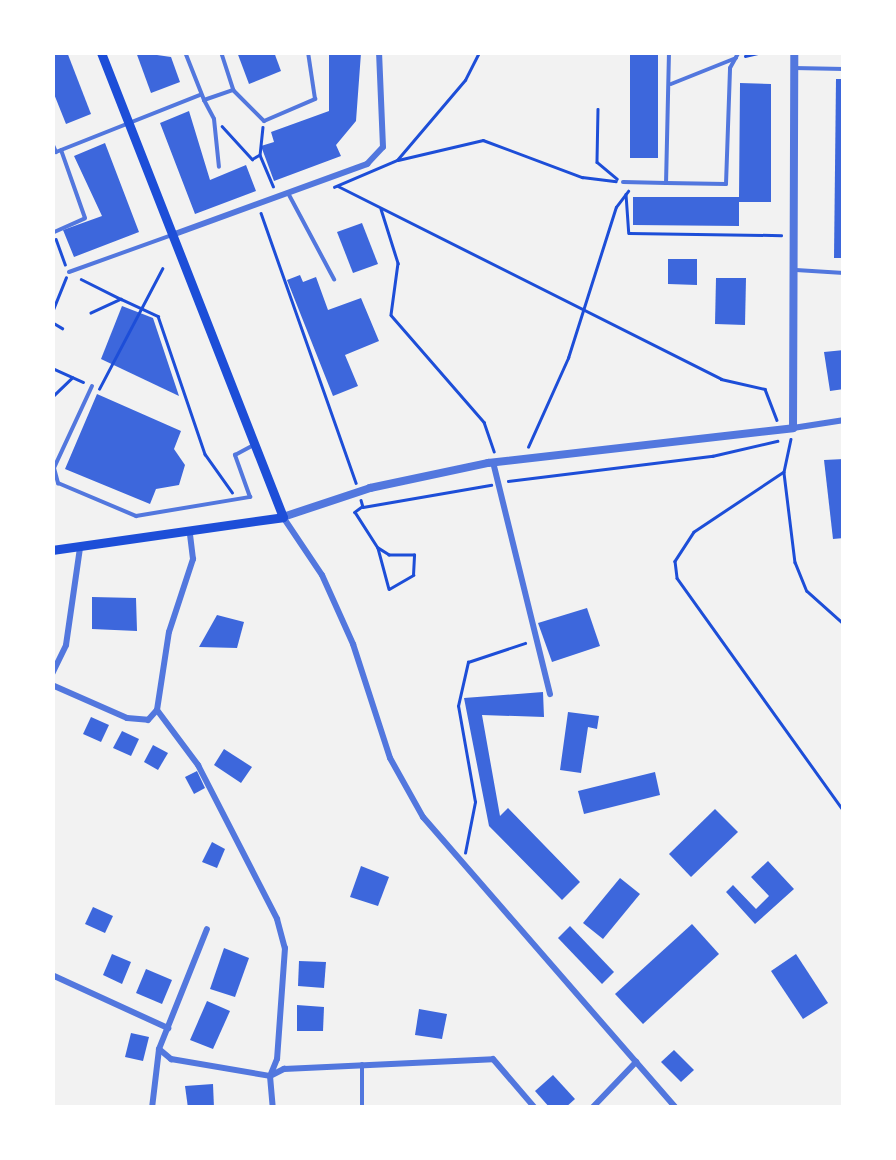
<!DOCTYPE html>
<style>
body{margin:0}
#map{position:relative;width:896px;height:1160px;overflow:hidden;background:#f2f2f2;font-family:"Playfair Display",serif}
div>[style]{position:absolute}
.building>*{inset:0;background:#3d67dc}
.path>*{height:2.5px;margin:-1.25px;padding:0 1.25px;transform-origin:1.25px;border-radius:1.25px;background:#1d4ed8}
.service>*{height:4px;margin:-2px;padding:0 2px;transform-origin:2px;border-radius:2px;background:#5277de}
.minor>*{height:6px;margin:-3px;padding:0 3px;transform-origin:3px;border-radius:3px;background:#5277de}
.tertiary>*{height:8px;margin:-4px;padding:0 4px;transform-origin:4px;border-radius:4px;background:#5277de}
.secondary>*{height:9px;margin:-4.5px;padding:0 4.5px;transform-origin:4.5px;border-radius:4.5px;background:#1d4ed8}
span{translate:-50% -50%;white-space:nowrap;text-align:center;line-height:1.15;-webkit-text-stroke:10px #fff;paint-order:stroke}
.frame{position:absolute;inset:0;border:55px solid #fff;pointer-events:none}
</style>
<div id="map">
<div class="building">
<i style="clip-path:polygon(52px 52px,67px 52px,91px 114px,66px 124px,52px 89px)"></i>
<i style="clip-path:polygon(136px 52px,171px 57px,180px 82px,151px 93px)"></i>
<i style="clip-path:polygon(237px 52px,274px 52px,281px 71px,249px 84px)"></i>
<i style="clip-path:polygon(329px 52px,361px 53px,356px 121px,336px 145px,341px 156px,274px 181px,261px 146px,274px 142px,271px 132px,329px 111px)"></i>
<i style="clip-path:polygon(630px 52px,658px 52px,658px 158px,630px 158px)"></i>
<i style="clip-path:polygon(836px 79px,844px 79px,844px 258px,834px 258px)"></i>
<i style="clip-path:polygon(740px 83px,771px 84px,771px 202px,739px 202px,739px 226px,633px 225px,633px 197px,739px 197px)"></i>
<i style="clip-path:polygon(189px 111px,210px 180px,246px 165px,256px 191px,195px 214px,160px 123px)"></i>
<i style="clip-path:polygon(105px 143px,139px 232px,74px 257px,63px 230px,102px 216px,74px 156px)"></i>
<i style="clip-path:polygon(362px 223px,378px 264px,353px 273px,337px 232px)"></i>
<i style="clip-path:polygon(668px 259px,697px 259px,697px 285px,668px 284px)"></i>
<i style="clip-path:polygon(300px 275px,303px 282px,316px 277px,328px 310px,361px 298px,379px 341px,345px 355px,358px 386px,333px 396px,287px 280px)"></i>
<i style="clip-path:polygon(716px 278px,746px 278px,745px 325px,715px 324px)"></i>
<i style="clip-path:polygon(122px 306px,153px 318px,179px 396px,101px 359px)"></i>
<i style="clip-path:polygon(844px 350px,844px 389px,830px 391px,824px 352px)"></i>
<i style="clip-path:polygon(97px 394px,181px 431px,174px 449px,185px 465px,179px 485px,156px 489px,150px 504px,65px 469px)"></i>
<i style="clip-path:polygon(844px 459px,844px 538px,833px 539px,824px 460px)"></i>
<i style="clip-path:polygon(92px 597px,136px 598px,137px 631px,92px 629px)"></i>
<i style="clip-path:polygon(587px 608px,600px 646px,552px 662px,538px 623px)"></i>
<i style="clip-path:polygon(217px 615px,244px 622px,237px 648px,199px 647px)"></i>
<i style="clip-path:polygon(543px 692px,544px 717px,482px 715px,500px 816px,508px 808px,580px 882px,562px 900px,489px 826px,464px 698px)"></i>
<i style="clip-path:polygon(568px 712px,599px 716px,597px 729px,588px 727px,581px 773px,560px 770px)"></i>
<i style="clip-path:polygon(91px 717px,109px 725px,101px 742px,83px 734px)"></i>
<i style="clip-path:polygon(122px 731px,139px 739px,131px 756px,113px 748px)"></i>
<i style="clip-path:polygon(153px 745px,168px 753px,158px 770px,144px 762px)"></i>
<i style="clip-path:polygon(224px 749px,252px 767px,241px 783px,214px 765px)"></i>
<i style="clip-path:polygon(197px 771px,205px 788px,194px 794px,185px 777px)"></i>
<i style="clip-path:polygon(655px 772px,660px 795px,584px 814px,578px 791px)"></i>
<i style="clip-path:polygon(715px 809px,738px 832px,691px 877px,669px 854px)"></i>
<i style="clip-path:polygon(212px 842px,225px 849px,217px 868px,202px 862px)"></i>
<i style="clip-path:polygon(768px 861px,794px 889px,755px 924px,726px 892px,733px 885px,756px 909px,769px 896px,751px 877px)"></i>
<i style="clip-path:polygon(361px 866px,389px 877px,378px 906px,350px 897px)"></i>
<i style="clip-path:polygon(620px 878px,640px 894px,603px 939px,583px 923px)"></i>
<i style="clip-path:polygon(93px 907px,113px 916px,105px 933px,85px 924px)"></i>
<i style="clip-path:polygon(692px 924px,719px 954px,643px 1024px,615px 994px)"></i>
<i style="clip-path:polygon(570px 926px,614px 972px,602px 984px,558px 938px)"></i>
<i style="clip-path:polygon(224px 948px,249px 958px,235px 997px,210px 989px)"></i>
<i style="clip-path:polygon(112px 954px,131px 962px,122px 984px,103px 975px)"></i>
<i style="clip-path:polygon(796px 954px,828px 1003px,803px 1019px,771px 971px)"></i>
<i style="clip-path:polygon(299px 961px,326px 962px,324px 988px,298px 986px)"></i>
<i style="clip-path:polygon(146px 969px,172px 980px,162px 1004px,136px 993px)"></i>
<i style="clip-path:polygon(207px 1001px,230px 1011px,213px 1049px,190px 1040px)"></i>
<i style="clip-path:polygon(297px 1005px,324px 1007px,323px 1031px,297px 1031px)"></i>
<i style="clip-path:polygon(419px 1009px,447px 1014px,442px 1039px,415px 1035px)"></i>
<i style="clip-path:polygon(131px 1033px,149px 1037px,143px 1061px,125px 1057px)"></i>
<i style="clip-path:polygon(674px 1050px,694px 1070px,681px 1082px,661px 1062px)"></i>
<i style="clip-path:polygon(553px 1075px,575px 1099px,565px 1108px,550px 1108px,535px 1091px)"></i>
<i style="clip-path:polygon(213px 1084px,214px 1108px,188px 1108px,185px 1086px)"></i>
</div>
<div class="path">
<i style="left:745px;top:56px;width:18px;rotate:-13deg"></i>
<i style="left:598px;top:109px;width:53px;rotate:91.1deg"></i>
<i style="left:597px;top:162px;width:26px;rotate:40deg"></i>
<i style="left:222px;top:126px;width:45px;rotate:47.7deg"></i>
<i style="left:252px;top:159px;width:8px;rotate:-30deg"></i>
<i style="left:263px;top:127px;width:28px;rotate:96deg"></i>
<i style="left:260px;top:155px;width:34px;rotate:67deg"></i>
<i style="left:398px;top:160px;width:87px;rotate:-13.2deg"></i>
<i style="left:483px;top:140px;width:106px;rotate:20.5deg"></i>
<i style="left:582px;top:177px;width:34px;rotate:7deg"></i>
<i style="left:338px;top:186px;width:429px;rotate:26.7deg"></i>
<i style="left:721px;top:379px;width:45px;rotate:12.8deg"></i>
<i style="left:765px;top:389px;width:33px;rotate:69deg"></i>
<i style="left:334px;top:187px;width:69px;rotate:-23.2deg"></i>
<i style="left:397px;top:160px;width:105px;rotate:-49.6deg"></i>
<i style="left:465px;top:80px;width:31px;rotate:-63deg"></i>
<i style="left:626px;top:194px;width:39px;rotate:86deg"></i>
<i style="left:629px;top:233px;width:152px;rotate:0.8deg"></i>
<i style="left:381px;top:209px;width:57px;rotate:72.5deg"></i>
<i style="left:398px;top:263px;width:52px;rotate:97.7deg"></i>
<i style="left:391px;top:315px;width:142px;rotate:49deg"></i>
<i style="left:484px;top:422px;width:31px;rotate:71deg"></i>
<i style="left:261px;top:213px;width:286px;rotate:70.6deg"></i>
<i style="left:56px;top:239px;width:27px;rotate:70deg"></i>
<i style="left:81px;top:279px;width:45px;rotate:26.6deg"></i>
<i style="left:121px;top:299px;width:33px;rotate:155deg"></i>
<i style="left:121px;top:299px;width:41px;rotate:24.7deg"></i>
<i style="left:158px;top:316px;width:146px;rotate:71.2deg"></i>
<i style="left:205px;top:454px;width:47px;rotate:54.6deg"></i>
<i style="left:52px;top:312px;width:37px;rotate:-68deg"></i>
<i style="left:52px;top:322px;width:12px;rotate:31deg"></i>
<i style="left:52px;top:368px;width:34px;rotate:24deg"></i>
<i style="left:99px;top:389px;width:136px;rotate:-62.3deg"></i>
<i style="left:52px;top:397px;width:28px;rotate:-44deg"></i>
<i style="left:791px;top:439px;width:34px;rotate:102deg"></i>
<i style="left:784px;top:472px;width:108px;rotate:146.3deg"></i>
<i style="left:694px;top:532px;width:35px;rotate:123deg"></i>
<i style="left:675px;top:561px;width:17px;rotate:83deg"></i>
<i style="left:677px;top:578px;width:287px;rotate:54.4deg"></i>
<i style="left:528px;top:447px;width:98px;rotate:-65.8deg"></i>
<i style="left:568px;top:358px;width:158px;rotate:-72.4deg"></i>
<i style="left:616px;top:207px;width:20px;rotate:-53deg"></i>
<i style="left:784px;top:473px;width:90px;rotate:83deg"></i>
<i style="left:795px;top:562px;width:31px;rotate:68deg"></i>
<i style="left:807px;top:591px;width:50px;rotate:41.7deg"></i>
<i style="left:508px;top:481px;width:206px;rotate:-7deg"></i>
<i style="left:712px;top:456px;width:67px;rotate:-13deg"></i>
<i style="left:361px;top:500px;width:7px;rotate:74deg"></i>
<i style="left:363px;top:507px;width:130px;rotate:-9.8deg"></i>
<i style="left:362px;top:507px;width:9px;rotate:144deg"></i>
<i style="left:355px;top:512px;width:43px;rotate:57.4deg"></i>
<i style="left:378px;top:548px;width:42px;rotate:75deg"></i>
<i style="left:389px;top:589px;width:28px;rotate:-30deg"></i>
<i style="left:413px;top:575px;width:20px;rotate:-87deg"></i>
<i style="left:414px;top:555px;width:25px;rotate:180deg"></i>
<i style="left:389px;top:555px;width:13px;rotate:-148deg"></i>
<i style="left:465px;top:853px;width:52px;rotate:-78.9deg"></i>
<i style="left:475px;top:802px;width:97px;rotate:-100deg"></i>
<i style="left:458px;top:706px;width:45px;rotate:-77.2deg"></i>
<i style="left:468px;top:662px;width:60px;rotate:-18.4deg"></i>
</div>
<div class="service">
<i style="left:185px;top:52px;width:52px;rotate:68.4deg"></i>
<i style="left:204px;top:100px;width:31px;rotate:-19deg"></i>
<i style="left:233px;top:90px;width:44px;rotate:45deg"></i>
<i style="left:264px;top:121px;width:56px;rotate:-23.3deg"></i>
<i style="left:315px;top:99px;width:48px;rotate:-98.5deg"></i>
<i style="left:221px;top:52px;width:40px;rotate:72deg"></i>
<i style="left:669px;top:52px;width:131px;rotate:91.3deg"></i>
<i style="left:666px;top:183px;width:60px;rotate:1deg"></i>
<i style="left:726px;top:184px;width:116px;rotate:-88deg"></i>
<i style="left:730px;top:68px;width:18px;rotate:-61deg"></i>
<i style="left:794px;top:68px;width:50px;rotate:1.1deg"></i>
<i style="left:671px;top:84px;width:70px;rotate:-21.8deg"></i>
<i style="left:204px;top:100px;width:21px;rotate:62deg"></i>
<i style="left:214px;top:119px;width:48px;rotate:84.1deg"></i>
<i style="left:52px;top:143px;width:10px;rotate:66deg"></i>
<i style="left:56px;top:152px;width:155px;rotate:-21.6deg"></i>
<i style="left:623px;top:182px;width:43px;rotate:1.3deg"></i>
<i style="left:288px;top:193px;width:98px;rotate:61.9deg"></i>
<i style="left:52px;top:233px;width:36px;rotate:-24deg"></i>
<i style="left:85px;top:218px;width:72px;rotate:-109.4deg"></i>
<i style="left:796px;top:270px;width:48px;rotate:3.6deg"></i>
<i style="left:69px;top:272px;width:109px;rotate:-19.8deg"></i>
<i style="left:92px;top:386px;width:90px;rotate:114.9deg"></i>
<i style="left:54px;top:468px;width:16px;rotate:75deg"></i>
<i style="left:58px;top:483px;width:85px;rotate:22.9deg"></i>
<i style="left:136px;top:516px;width:116px;rotate:-9.5deg"></i>
<i style="left:250px;top:497px;width:45px;rotate:-109.7deg"></i>
<i style="left:235px;top:455px;width:19px;rotate:-28deg"></i>
<i style="left:362px;top:1108px;width:44px;rotate:-90deg"></i>
</div>
<div class="minor">
<i style="left:172px;top:235px;width:208px;rotate:-20deg"></i>
<i style="left:367px;top:164px;width:23px;rotate:-47deg"></i>
<i style="left:383px;top:147px;width:95px;rotate:-92.4deg"></i>
<i style="left:793px;top:428px;width:52px;rotate:-8.9deg"></i>
<i style="left:493px;top:462px;width:239px;rotate:76.2deg"></i>
<i style="left:283px;top:517px;width:70px;rotate:56.1deg"></i>
<i style="left:322px;top:575px;width:76px;rotate:65.8deg"></i>
<i style="left:353px;top:644px;width:120px;rotate:72deg"></i>
<i style="left:390px;top:758px;width:68px;rotate:60.8deg"></i>
<i style="left:423px;top:817px;width:386px;rotate:49deg"></i>
<i style="left:52px;top:674px;width:32px;rotate:-64deg"></i>
<i style="left:66px;top:645px;width:98px;rotate:-81.8deg"></i>
<i style="left:52px;top:685px;width:82px;rotate:23.7deg"></i>
<i style="left:127px;top:718px;width:21px;rotate:5deg"></i>
<i style="left:148px;top:720px;width:13px;rotate:-48deg"></i>
<i style="left:157px;top:710px;width:69px;rotate:53.3deg"></i>
<i style="left:198px;top:765px;width:173px;rotate:62.8deg"></i>
<i style="left:277px;top:919px;width:30px;rotate:75deg"></i>
<i style="left:285px;top:948px;width:111px;rotate:94.1deg"></i>
<i style="left:277px;top:1059px;width:18px;rotate:112deg"></i>
<i style="left:270px;top:1076px;width:32px;rotate:85deg"></i>
<i style="left:157px;top:710px;width:79px;rotate:-81.3deg"></i>
<i style="left:169px;top:632px;width:77px;rotate:-71.8deg"></i>
<i style="left:193px;top:559px;width:24px;rotate:-97deg"></i>
<i style="left:52px;top:975px;width:128px;rotate:24.6deg"></i>
<i style="left:159px;top:1049px;width:16px;rotate:40deg"></i>
<i style="left:171px;top:1059px;width:100px;rotate:9.7deg"></i>
<i style="left:270px;top:1076px;width:16px;rotate:-27deg"></i>
<i style="left:284px;top:1069px;width:209px;rotate:-2.7deg"></i>
<i style="left:493px;top:1059px;width:65px;rotate:49.4deg"></i>
<i style="left:152px;top:1108px;width:59px;rotate:-83.2deg"></i>
<i style="left:159px;top:1049px;width:129px;rotate:-68.2deg"></i>
<i style="left:592px;top:1108px;width:64px;rotate:-46.3deg"></i>
</div>
<div class="tertiary">
<i style="left:283px;top:517px;width:92px;rotate:-18.4deg"></i>
<i style="left:370px;top:488px;width:121px;rotate:-12deg"></i>
<i style="left:488px;top:463px;width:307px;rotate:-6.5deg"></i>
<i style="left:793px;top:428px;width:376px;rotate:-89.8deg"></i>
</div>
<div class="secondary">
<i style="left:52px;top:550px;width:233px;rotate:-8.1deg"></i>
<i style="left:283px;top:517px;width:499px;rotate:-111.4deg"></i>
</div>
<div class="frame"></div>
</div>
